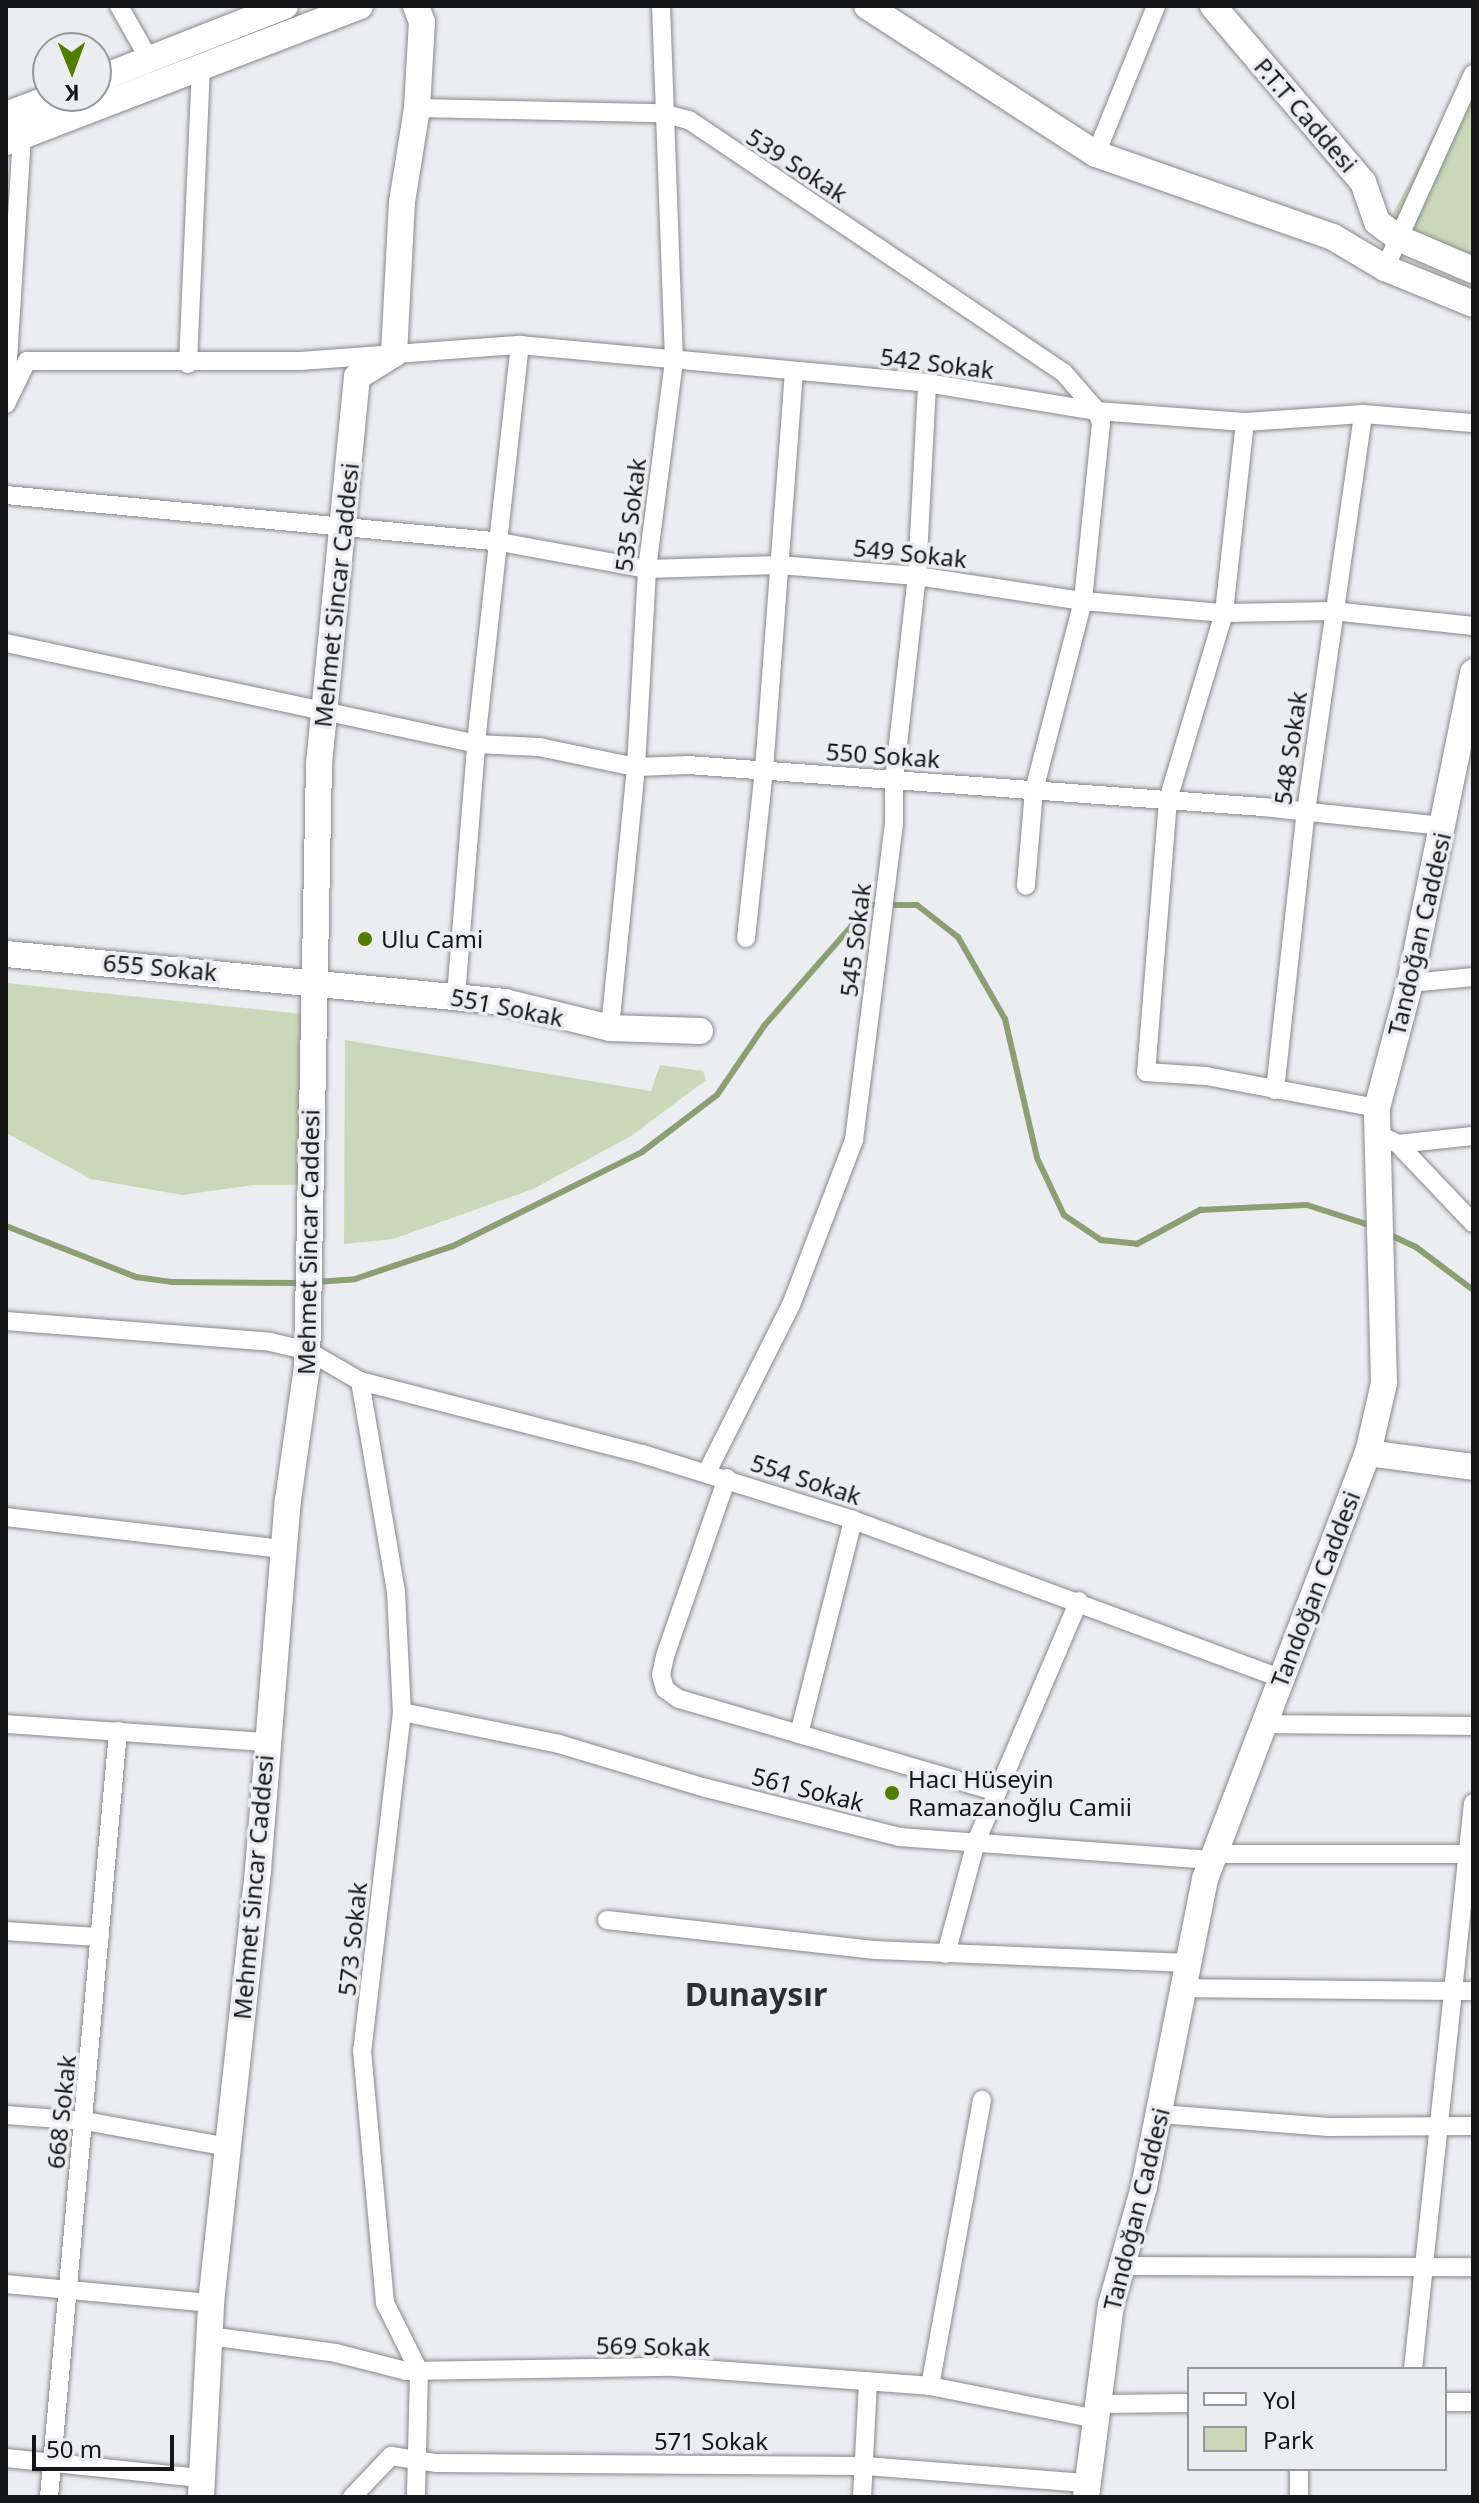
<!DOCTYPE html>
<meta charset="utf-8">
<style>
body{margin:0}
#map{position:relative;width:1479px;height:2503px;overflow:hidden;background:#ecedf0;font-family:"Noto Sans",sans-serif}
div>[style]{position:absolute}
.green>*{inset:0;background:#c9d8b9}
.stream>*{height:6px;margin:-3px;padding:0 3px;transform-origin:3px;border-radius:3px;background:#8aa074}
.roads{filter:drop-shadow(0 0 2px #88888b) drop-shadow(0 0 2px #88888b)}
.street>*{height:18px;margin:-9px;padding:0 9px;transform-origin:9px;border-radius:9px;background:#fff}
.secondary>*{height:26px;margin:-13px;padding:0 13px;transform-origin:13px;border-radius:13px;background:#fff}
.dots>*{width:22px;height:22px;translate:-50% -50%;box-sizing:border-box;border:4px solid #ecedf0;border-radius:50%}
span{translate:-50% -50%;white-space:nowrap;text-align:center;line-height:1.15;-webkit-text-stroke:7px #ecedf0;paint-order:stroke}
.street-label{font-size:24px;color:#151617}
.poi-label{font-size:24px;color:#151617}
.left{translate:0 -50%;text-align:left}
.district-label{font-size:32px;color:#2e2f32;font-weight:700}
.frame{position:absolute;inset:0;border:8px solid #151617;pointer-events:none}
.legend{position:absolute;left:1187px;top:2367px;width:260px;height:104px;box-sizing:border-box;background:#ecedf0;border:2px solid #969799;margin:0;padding:10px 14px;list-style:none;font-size:24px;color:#151617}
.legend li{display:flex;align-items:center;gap:16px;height:40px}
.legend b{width:40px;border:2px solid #969799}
.north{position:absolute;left:32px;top:32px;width:80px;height:80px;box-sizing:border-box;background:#ecedf0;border:2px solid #969799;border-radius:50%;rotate:179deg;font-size:22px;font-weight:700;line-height:32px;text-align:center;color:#151617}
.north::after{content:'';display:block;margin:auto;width:28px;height:36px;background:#527c00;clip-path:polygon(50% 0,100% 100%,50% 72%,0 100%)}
.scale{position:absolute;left:32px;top:2435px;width:142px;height:36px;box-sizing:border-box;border:4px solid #151617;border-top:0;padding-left:10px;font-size:24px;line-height:28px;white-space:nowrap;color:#151617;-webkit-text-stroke:6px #ecedf0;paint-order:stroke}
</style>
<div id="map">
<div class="green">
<i style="clip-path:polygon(1473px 62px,1473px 268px,1382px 234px)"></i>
<i style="clip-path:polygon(6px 983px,301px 1014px,304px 1185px,254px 1185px,182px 1195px,91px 1179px,6px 1133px)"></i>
<i style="clip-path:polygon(345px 1040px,651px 1091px,660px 1065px,703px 1071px,706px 1080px,631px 1136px,533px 1189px,393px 1239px,344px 1244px)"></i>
</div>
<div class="stream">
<i style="left:6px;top:1226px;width:140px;rotate:21.4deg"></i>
<i style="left:136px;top:1277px;width:37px;rotate:8deg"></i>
<i style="left:173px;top:1282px;width:127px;rotate:0.5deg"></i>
<i style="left:1386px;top:1233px;width:33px;rotate:25deg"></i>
<i style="left:1416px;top:1247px;width:71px;rotate:37deg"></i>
<i style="left:316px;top:1282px;width:39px;rotate:-4deg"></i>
<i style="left:355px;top:1279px;width:103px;rotate:-18.6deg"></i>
<i style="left:453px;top:1246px;width:211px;rotate:-26.4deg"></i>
<i style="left:642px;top:1152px;width:94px;rotate:-37.2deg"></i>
<i style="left:717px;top:1095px;width:83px;rotate:-55.7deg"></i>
<i style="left:764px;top:1026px;width:161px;rotate:-48.8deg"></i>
<i style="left:870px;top:905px;width:47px"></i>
<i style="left:917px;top:905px;width:52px;rotate:38deg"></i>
<i style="left:958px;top:937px;width:95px;rotate:60.2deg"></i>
<i style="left:1005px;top:1019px;width:143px;rotate:77deg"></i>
<i style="left:1037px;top:1158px;width:63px;rotate:64.7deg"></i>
<i style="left:1064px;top:1215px;width:45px;rotate:34deg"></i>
<i style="left:1101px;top:1240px;width:36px;rotate:6deg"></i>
<i style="left:1137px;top:1244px;width:72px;rotate:-28.4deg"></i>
<i style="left:1200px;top:1210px;width:107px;rotate:-2.7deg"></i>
<i style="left:1307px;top:1205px;width:68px;rotate:17.9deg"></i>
</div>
<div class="roads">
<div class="street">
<i style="left:119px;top:6px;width:61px;rotate:60.5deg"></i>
<i style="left:417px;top:108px;width:245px;rotate:1.2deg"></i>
<i style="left:662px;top:113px;width:28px;rotate:15deg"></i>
<i style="left:689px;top:120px;width:452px;rotate:34deg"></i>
<i style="left:1064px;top:373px;width:50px;rotate:49deg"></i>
<i style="left:1097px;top:411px;width:13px;rotate:72deg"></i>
<i style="left:1101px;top:423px;width:179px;rotate:95.8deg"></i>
<i style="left:1083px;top:601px;width:195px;rotate:104.5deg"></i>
<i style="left:1034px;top:790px;width:96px;rotate:94.8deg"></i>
<i style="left:1096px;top:154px;width:160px;rotate:-67.9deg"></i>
<i style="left:1385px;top:268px;width:213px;rotate:-65.6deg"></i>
<i style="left:188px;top:364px;width:295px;rotate:-87.5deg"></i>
<i style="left:6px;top:391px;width:256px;rotate:-86.4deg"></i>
<i style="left:6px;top:404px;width:48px;rotate:-64deg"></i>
<i style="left:27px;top:361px;width:273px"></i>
<i style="left:300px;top:361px;width:221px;rotate:-4.2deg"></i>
<i style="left:520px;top:345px;width:409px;rotate:5.3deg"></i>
<i style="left:927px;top:383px;width:172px;rotate:9.4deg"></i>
<i style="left:1097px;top:411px;width:148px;rotate:4.3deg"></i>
<i style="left:1245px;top:422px;width:118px;rotate:-3.9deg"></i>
<i style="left:1363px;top:414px;width:110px;rotate:4.7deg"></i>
<i style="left:1245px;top:422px;width:192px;rotate:96.3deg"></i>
<i style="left:1224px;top:613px;width:195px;rotate:106.7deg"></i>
<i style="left:1168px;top:800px;width:273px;rotate:94.6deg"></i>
<i style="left:1146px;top:1072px;width:60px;rotate:3.8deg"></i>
<i style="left:1206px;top:1076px;width:174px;rotate:10.6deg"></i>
<i style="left:6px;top:495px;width:496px;rotate:5.4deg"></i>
<i style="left:500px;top:542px;width:149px;rotate:10.4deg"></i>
<i style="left:647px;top:569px;width:132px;rotate:-1.7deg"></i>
<i style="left:779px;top:565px;width:138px;rotate:4.6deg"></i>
<i style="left:917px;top:576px;width:168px;rotate:8.6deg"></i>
<i style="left:1083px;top:601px;width:142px;rotate:4.9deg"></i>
<i style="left:1224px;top:613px;width:109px;rotate:-1.1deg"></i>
<i style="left:1333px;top:611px;width:141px;rotate:6.1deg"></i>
<i style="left:6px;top:643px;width:482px;rotate:12.1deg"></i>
<i style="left:477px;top:744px;width:62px;rotate:2.8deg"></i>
<i style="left:539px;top:747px;width:99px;rotate:11.7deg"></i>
<i style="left:636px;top:767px;width:52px;rotate:-2.2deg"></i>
<i style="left:688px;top:765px;width:576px;rotate:4.18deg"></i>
<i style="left:1262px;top:807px;width:182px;rotate:6deg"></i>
<i style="left:746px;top:938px;width:169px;rotate:-83.9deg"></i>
<i style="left:764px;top:770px;width:397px;rotate:-85.7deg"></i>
<i style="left:1410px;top:983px;width:63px;rotate:-5.4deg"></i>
<i style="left:456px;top:996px;width:273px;rotate:-85.4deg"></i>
<i style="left:478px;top:724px;width:381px;rotate:-83.7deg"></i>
<i style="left:610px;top:1028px;width:262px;rotate:-84.3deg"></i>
<i style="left:636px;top:767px;width:198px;rotate:-86.8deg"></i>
<i style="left:647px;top:569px;width:211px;rotate:-82.6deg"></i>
<i style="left:674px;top:360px;width:354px;rotate:-92.1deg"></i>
<i style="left:1275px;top:1090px;width:281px;rotate:-83.7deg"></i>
<i style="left:1306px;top:811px;width:401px;rotate:-81.8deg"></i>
<i style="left:1379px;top:1135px;width:21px;rotate:25deg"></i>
<i style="left:1398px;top:1144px;width:109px;rotate:46.5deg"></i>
<i style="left:1398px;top:1144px;width:75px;rotate:-6.1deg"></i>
<i style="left:6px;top:1321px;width:265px;rotate:4.5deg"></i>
<i style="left:270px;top:1342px;width:39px;rotate:13deg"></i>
<i style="left:308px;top:1351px;width:60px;rotate:30deg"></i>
<i style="left:360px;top:1381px;width:292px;rotate:14.5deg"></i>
<i style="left:643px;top:1454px;width:220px;rotate:17.4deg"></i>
<i style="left:853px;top:1520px;width:456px;rotate:20.3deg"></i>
<i style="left:360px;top:1381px;width:213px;rotate:80.3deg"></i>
<i style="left:396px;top:1591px;width:121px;rotate:87.2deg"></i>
<i style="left:402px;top:1712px;width:340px;rotate:96.7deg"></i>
<i style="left:362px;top:2050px;width:254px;rotate:84.8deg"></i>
<i style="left:385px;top:2303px;width:76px;rotate:63.4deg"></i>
<i style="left:419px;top:2371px;width:126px;rotate:91.4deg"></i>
<i style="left:707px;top:1472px;width:187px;rotate:-63.3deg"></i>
<i style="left:791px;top:1305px;width:177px;rotate:-69.1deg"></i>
<i style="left:854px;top:1140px;width:319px;rotate:-82.8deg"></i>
<i style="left:894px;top:824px;width:44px;rotate:-90deg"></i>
<i style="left:894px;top:780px;width:205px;rotate:-83.6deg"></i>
<i style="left:917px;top:576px;width:193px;rotate:-87deg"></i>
<i style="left:727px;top:1478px;width:188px;rotate:109.2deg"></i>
<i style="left:665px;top:1656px;width:19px;rotate:102deg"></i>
<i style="left:661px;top:1675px;width:15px;rotate:74deg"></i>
<i style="left:665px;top:1689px;width:17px;rotate:36deg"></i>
<i style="left:679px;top:1699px;width:331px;rotate:16.3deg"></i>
<i style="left:6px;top:1517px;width:280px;rotate:6.6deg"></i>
<i style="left:402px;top:1712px;width:160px;rotate:11.5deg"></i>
<i style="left:559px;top:1744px;width:153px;rotate:16.7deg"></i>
<i style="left:706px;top:1788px;width:199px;rotate:14.2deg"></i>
<i style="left:899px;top:1837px;width:313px;rotate:4.2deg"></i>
<i style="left:6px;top:1724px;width:261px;rotate:4deg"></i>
<i style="left:1264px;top:1724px;width:209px;rotate:0.5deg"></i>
<i style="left:799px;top:1734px;width:221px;rotate:-75.8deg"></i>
<i style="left:1212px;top:1854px;width:261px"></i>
<i style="left:607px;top:1920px;width:270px;rotate:6.4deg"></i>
<i style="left:875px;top:1950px;width:310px;rotate:2.4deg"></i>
<i style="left:6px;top:1931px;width:94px;rotate:3.7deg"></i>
<i style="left:946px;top:1954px;width:116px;rotate:-75deg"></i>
<i style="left:976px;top:1842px;width:262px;rotate:-66.9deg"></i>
<i style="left:1181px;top:1988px;width:292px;rotate:0.6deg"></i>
<i style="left:1160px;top:2114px;width:169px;rotate:4.4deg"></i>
<i style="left:1328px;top:2127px;width:145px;rotate:-0.4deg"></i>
<i style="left:6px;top:2115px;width:79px;rotate:4.3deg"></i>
<i style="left:85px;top:2121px;width:145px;rotate:10.3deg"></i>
<i style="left:1122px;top:2266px;width:351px;rotate:0.2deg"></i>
<i style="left:6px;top:2284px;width:206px;rotate:5.3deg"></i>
<i style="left:209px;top:2336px;width:128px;rotate:7.6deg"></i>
<i style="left:336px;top:2353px;width:72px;rotate:14.4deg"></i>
<i style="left:406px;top:2371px;width:267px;rotate:-0.9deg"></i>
<i style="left:673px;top:2367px;width:258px;rotate:4.2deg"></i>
<i style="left:930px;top:2386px;width:169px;rotate:11.2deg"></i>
<i style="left:1413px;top:2369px;width:569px;rotate:-83.95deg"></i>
<i style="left:930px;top:2386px;width:291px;rotate:-79.7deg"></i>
<i style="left:1445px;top:2402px;width:28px"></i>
<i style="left:1098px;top:2404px;width:91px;rotate:-0.6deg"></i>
<i style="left:6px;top:2458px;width:195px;rotate:5.9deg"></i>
<i style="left:1299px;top:2469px;width:28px;rotate:90deg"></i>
<i style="left:49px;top:2497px;width:769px;rotate:-84.85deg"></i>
<i style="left:352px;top:2497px;width:57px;rotate:-46.4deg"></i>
<i style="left:391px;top:2456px;width:46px;rotate:8.8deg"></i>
<i style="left:436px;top:2463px;width:429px;rotate:0.4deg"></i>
<i style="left:865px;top:2466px;width:224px;rotate:4.4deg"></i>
<i style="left:862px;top:2497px;width:116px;rotate:-87deg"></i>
</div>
<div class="secondary">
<i style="left:867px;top:6px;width:273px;rotate:32.9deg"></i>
<i style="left:1096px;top:154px;width:251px;rotate:19.3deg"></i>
<i style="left:1333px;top:237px;width:61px;rotate:30.8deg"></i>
<i style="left:1385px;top:268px;width:95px;rotate:22.2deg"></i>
<i style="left:1213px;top:6px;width:231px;rotate:49.6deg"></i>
<i style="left:1363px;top:182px;width:42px;rotate:70.7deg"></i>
<i style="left:1377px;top:222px;width:26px;rotate:37deg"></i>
<i style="left:1398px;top:238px;width:82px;rotate:23.1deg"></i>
<i style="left:96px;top:80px;width:203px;rotate:-21.4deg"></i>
<i style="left:6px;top:115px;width:53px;rotate:-20.8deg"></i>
<i style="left:6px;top:142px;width:379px;rotate:-21deg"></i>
<i style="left:6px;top:954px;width:501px;rotate:5.49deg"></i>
<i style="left:505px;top:1002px;width:108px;rotate:13.9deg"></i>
<i style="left:610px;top:1028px;width:90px;rotate:1.9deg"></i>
<i style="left:1368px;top:1453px;width:106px;rotate:7.6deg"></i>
<i style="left:201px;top:2497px;width:194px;rotate:-87deg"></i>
<i style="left:211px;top:2303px;width:436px;rotate:-83.8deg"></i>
<i style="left:258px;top:1870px;width:371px;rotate:-85.4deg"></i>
<i style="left:288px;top:1500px;width:134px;rotate:-81.9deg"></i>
<i style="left:307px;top:1367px;width:603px;rotate:-88.86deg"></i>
<i style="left:319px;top:764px;width:389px;rotate:-84.4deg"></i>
<i style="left:357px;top:377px;width:44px;rotate:-31.9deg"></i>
<i style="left:394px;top:354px;width:152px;rotate:-87deg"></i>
<i style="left:402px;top:202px;width:95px;rotate:-80.9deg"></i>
<i style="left:417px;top:108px;width:86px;rotate:-86.7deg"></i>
<i style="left:422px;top:22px;width:17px;rotate:-111deg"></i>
<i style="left:1086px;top:2497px;width:194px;rotate:-82.6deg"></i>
<i style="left:1111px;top:2305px;width:123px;rotate:-74.4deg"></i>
<i style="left:1144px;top:2187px;width:314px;rotate:-78.8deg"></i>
<i style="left:1205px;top:1879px;width:456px;rotate:-69.1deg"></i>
<i style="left:1368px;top:1453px;width:72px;rotate:-77.1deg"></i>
<i style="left:1384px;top:1383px;width:275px;rotate:-91.5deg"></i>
<i style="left:1377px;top:1108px;width:129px;rotate:-75.2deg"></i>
<i style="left:1410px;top:983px;width:317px;rotate:-78.5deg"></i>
</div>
</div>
<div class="dots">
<i style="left:365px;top:939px;background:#527c00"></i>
<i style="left:892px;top:1793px;background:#527c00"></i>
</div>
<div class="street-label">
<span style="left:1306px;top:115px;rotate:49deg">P.T.T Caddesi</span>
<span style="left:797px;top:165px;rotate:33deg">539 Sokak</span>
<span style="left:937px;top:363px;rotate:7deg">542 Sokak</span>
<span style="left:630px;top:515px;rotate:-83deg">535 Sokak</span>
<span style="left:910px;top:553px;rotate:6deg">549 Sokak</span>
<span style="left:336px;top:595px;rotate:-84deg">Mehmet Sincar Caddesi</span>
<span style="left:1290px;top:748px;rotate:-82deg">548 Sokak</span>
<span style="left:883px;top:755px;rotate:4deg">550 Sokak</span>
<span style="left:1419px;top:934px;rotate:-77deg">Tandoğan Caddesi</span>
<span style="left:855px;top:940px;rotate:-83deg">545 Sokak</span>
<span style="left:160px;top:967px;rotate:5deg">655 Sokak</span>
<span style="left:507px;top:1007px;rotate:11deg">551 Sokak</span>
<span style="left:308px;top:1242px;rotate:-89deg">Mehmet Sincar Caddesi</span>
<span style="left:806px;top:1479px;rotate:18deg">554 Sokak</span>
<span style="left:1315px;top:1589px;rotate:-69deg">Tandoğan Caddesi</span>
<span style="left:808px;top:1789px;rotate:14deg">561 Sokak</span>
<span style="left:253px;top:1887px;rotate:-85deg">Mehmet Sincar Caddesi</span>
<span style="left:352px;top:1939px;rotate:-84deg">573 Sokak</span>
<span style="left:61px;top:2112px;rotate:-84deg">668 Sokak</span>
<span style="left:1136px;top:2209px;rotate:-76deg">Tandoğan Caddesi</span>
<span style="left:653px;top:2346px;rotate:1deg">569 Sokak</span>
<span style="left:711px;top:2441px">571 Sokak</span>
</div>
<div class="poi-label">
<span class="left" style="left:381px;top:939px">Ulu Cami</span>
<span class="left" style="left:908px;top:1793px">Hacı Hüseyin<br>Ramazanoğlu Camii</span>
</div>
<div class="district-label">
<span style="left:756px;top:1994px">Dunaysır</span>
</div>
<div class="frame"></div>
<ul class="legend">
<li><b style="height:10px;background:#fff"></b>Yol</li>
<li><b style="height:22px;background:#c9d8b9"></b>Park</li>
</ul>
<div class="north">K</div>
<div class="scale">50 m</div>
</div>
